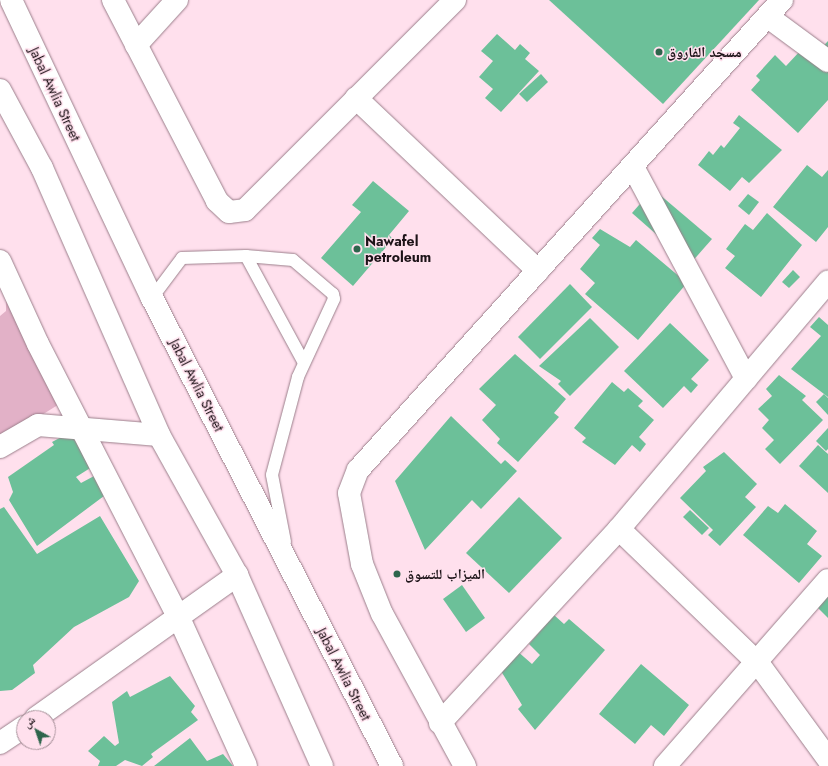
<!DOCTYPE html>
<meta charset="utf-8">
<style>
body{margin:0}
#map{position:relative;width:828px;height:766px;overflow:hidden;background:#ffe0ed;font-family:Jost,"Noto Naskh Arabic",sans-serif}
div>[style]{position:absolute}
.green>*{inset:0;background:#e2b1c7}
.building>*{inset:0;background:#6cc099}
.roads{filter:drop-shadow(0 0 1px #9b7f8b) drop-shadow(0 0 1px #9b7f8b)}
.lane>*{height:12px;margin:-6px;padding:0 6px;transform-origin:6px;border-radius:6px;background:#fff}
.street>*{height:22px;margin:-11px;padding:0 11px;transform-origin:11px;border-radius:11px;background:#fff}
.primary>*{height:22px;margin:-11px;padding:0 11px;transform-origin:11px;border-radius:11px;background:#fff}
.dots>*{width:11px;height:11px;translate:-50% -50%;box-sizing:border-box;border:2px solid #ffe0ed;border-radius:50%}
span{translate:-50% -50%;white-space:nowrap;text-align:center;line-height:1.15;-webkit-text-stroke:3px #ffe0ed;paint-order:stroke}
.poi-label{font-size:14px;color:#1c1217;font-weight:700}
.left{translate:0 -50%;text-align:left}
.street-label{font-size:14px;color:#1c1217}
.north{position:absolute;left:16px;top:710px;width:40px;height:40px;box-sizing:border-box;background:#ffe0ed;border:1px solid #a48e97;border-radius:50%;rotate:320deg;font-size:11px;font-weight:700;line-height:16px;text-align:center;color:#1c1217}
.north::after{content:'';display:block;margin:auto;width:14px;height:18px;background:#2e654c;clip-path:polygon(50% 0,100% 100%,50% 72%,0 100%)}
</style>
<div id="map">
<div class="green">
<i style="clip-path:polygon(6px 301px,61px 403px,0 441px,0 316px,6px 311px)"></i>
</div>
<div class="building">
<i style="clip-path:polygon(549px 0,759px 0,663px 104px)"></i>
<i style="clip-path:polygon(497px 34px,515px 50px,520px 44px,530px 53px,525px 59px,539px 71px,501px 112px,485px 98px,493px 89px,479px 77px,493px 61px,481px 51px)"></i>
<i style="clip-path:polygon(828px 41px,828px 100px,798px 133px,751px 90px,760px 80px,756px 76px,775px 55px,786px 66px,801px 50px,811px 59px)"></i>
<i style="clip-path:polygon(541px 74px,548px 82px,527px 102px,519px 94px)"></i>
<i style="clip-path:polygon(739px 115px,782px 150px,749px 183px,742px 177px,730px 191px,698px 165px,709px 151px,713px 155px,721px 145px,724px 148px,740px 128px,733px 123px)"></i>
<i style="clip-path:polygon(807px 165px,822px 177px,828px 170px,828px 227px,816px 242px,773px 207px)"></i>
<i style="clip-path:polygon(373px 181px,409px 211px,389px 235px,393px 239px,353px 286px,321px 258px,361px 212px,352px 205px)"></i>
<i style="clip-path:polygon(653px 189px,712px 239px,690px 264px,632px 213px)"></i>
<i style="clip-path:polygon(748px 194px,759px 202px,749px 215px,738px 206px)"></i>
<i style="clip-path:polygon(767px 213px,802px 245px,761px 297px,725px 268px,735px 256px,726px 249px,745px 224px,753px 230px)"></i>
<i style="clip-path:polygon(600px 229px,630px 247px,636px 240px,687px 283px,638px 340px,585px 294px,595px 283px,580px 269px,600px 245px,592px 238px)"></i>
<i style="clip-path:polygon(793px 270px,800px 277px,789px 288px,782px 282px)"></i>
<i style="clip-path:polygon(570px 284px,592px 307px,540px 359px,518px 337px)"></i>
<i style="clip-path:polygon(819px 317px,828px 325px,828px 397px,791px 369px,821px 336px,810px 327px)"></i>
<i style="clip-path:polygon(590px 318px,619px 347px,570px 396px,558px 384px,561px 381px,539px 366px)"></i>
<i style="clip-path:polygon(670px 323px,709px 360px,691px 379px,698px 385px,691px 393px,684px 386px,663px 408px,624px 371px)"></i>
<i style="clip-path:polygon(515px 354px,566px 399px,554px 413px,559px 417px,518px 462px,497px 443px,500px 439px,482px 420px,496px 405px,479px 389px)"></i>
<i style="clip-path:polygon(779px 375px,806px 396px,802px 400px,823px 420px,780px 464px,765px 449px,774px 440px,762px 428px,769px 420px,758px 409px,772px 396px,766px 389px)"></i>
<i style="clip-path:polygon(612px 382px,624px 392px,628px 388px,643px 401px,638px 406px,654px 420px,639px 437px,646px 444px,640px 452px,632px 445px,615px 465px,582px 442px,586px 438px,574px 428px)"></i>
<i style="clip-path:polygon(824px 394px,828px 398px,828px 415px,816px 402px)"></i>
<i style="clip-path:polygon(451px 416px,501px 464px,505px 460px,517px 471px,481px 509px,472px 500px,425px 550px,395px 481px)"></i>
<i style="clip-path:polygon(828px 428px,828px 449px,826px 451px,816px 441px)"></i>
<i style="clip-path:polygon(69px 433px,78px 436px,95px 465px,76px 477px,81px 483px,96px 475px,108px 493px,37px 546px,9px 500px,13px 492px,8px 477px,54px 445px,52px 442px)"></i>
<i style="clip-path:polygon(818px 445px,828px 454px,828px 493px,799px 466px)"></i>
<i style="clip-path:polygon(724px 452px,757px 484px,745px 497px,756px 507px,720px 546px,708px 535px,713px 530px,680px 498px,706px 471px,703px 467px)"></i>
<i style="clip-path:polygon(519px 497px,562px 538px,509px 593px,466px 553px)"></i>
<i style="clip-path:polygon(785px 504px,817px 531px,807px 544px,822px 556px,799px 583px,743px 535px,768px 506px,778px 513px)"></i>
<i style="clip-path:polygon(4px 507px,37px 554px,100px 516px,139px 581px,129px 597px,74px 627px,33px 665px,35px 673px,12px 690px,0 691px,0 509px)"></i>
<i style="clip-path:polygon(690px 510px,709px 528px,702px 535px,683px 517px)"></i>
<i style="clip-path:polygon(462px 585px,485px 618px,466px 632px,443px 599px)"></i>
<i style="clip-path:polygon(828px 592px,828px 618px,816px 606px)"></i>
<i style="clip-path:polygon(554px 615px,564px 624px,569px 619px,605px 650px,535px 730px,518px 709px,522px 705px,519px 700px,499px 668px,516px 650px,532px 664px,540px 655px,529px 644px)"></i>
<i style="clip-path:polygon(641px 664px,689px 705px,664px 736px,651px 725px,635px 744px,599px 714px)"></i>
<i style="clip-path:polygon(170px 676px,195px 706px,191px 712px,198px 720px,151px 754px,153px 757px,142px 766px,125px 760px,116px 766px,98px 766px,100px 761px,88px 751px,104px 736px,115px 746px,119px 743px,112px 702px,127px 691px,130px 697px)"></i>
<i style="clip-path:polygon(190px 738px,207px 761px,223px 754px,233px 766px,154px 766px)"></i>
</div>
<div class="roads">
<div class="lane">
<i style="left:246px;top:256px;width:119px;rotate:61.5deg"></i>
<i style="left:152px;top:298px;width:50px;rotate:-53.1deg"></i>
<i style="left:182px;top:258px;width:64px;rotate:-1.8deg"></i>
<i style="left:246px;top:256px;width:47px;rotate:4.9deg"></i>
<i style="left:293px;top:260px;width:52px;rotate:40.4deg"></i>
<i style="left:333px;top:294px;width:5px;rotate:79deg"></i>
<i style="left:334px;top:299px;width:86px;rotate:114.8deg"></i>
<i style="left:298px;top:377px;width:101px;rotate:104.9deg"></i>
<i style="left:272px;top:475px;width:68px;rotate:79deg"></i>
</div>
<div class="street">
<i style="left:113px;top:0;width:226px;rotate:62.6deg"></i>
<i style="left:217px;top:201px;width:16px;rotate:43deg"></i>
<i style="left:229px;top:212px;width:16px;rotate:-7deg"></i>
<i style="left:245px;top:210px;width:297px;rotate:-45deg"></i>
<i style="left:768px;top:17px;width:74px;rotate:36.3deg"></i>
<i style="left:136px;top:45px;width:61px;rotate:-47.7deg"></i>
<i style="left:356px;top:98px;width:251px;rotate:43.5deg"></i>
<i style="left:633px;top:167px;width:240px;rotate:61.9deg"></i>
<i style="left:0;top:261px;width:91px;rotate:65.4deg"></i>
<i style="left:38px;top:344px;width:308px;rotate:62.8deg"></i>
<i style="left:179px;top:618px;width:162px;rotate:65.6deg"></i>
<i style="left:0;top:447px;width:44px;rotate:-30.1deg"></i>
<i style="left:38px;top:425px;width:121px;rotate:4.7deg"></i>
<i style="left:619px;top:529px;width:193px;rotate:44deg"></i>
<i style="left:758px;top:663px;width:119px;rotate:53.9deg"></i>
<i style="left:36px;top:718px;width:247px;rotate:-35.4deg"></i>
<i style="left:440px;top:723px;width:264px;rotate:-47.3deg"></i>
<i style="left:619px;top:529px;width:324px;rotate:-49.8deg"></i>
<i style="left:0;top:743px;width:29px;rotate:-34deg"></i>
<i style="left:465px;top:766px;width:173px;rotate:-118.6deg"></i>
<i style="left:382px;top:614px;width:54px;rotate:-111.8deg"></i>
<i style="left:362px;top:564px;width:72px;rotate:-100.4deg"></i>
<i style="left:349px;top:493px;width:25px;rotate:-69deg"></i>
<i style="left:358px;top:470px;width:633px;rotate:-47.95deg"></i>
<i style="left:665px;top:766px;width:247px;rotate:-48.8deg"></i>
</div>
<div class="primary">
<i style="left:11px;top:0;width:330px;rotate:64.7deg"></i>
<i style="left:152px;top:298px;width:526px;rotate:62.85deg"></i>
<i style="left:0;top:90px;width:89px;rotate:61.7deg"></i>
<i style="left:42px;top:168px;width:292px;rotate:66.3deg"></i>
<i style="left:159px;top:435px;width:160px;rotate:60.9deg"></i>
<i style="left:237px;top:575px;width:209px;rotate:66deg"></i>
</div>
</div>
<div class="dots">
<i style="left:659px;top:52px;background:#2e654c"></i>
<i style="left:357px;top:249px;background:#2e654c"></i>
<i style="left:397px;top:574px;background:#2e654c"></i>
</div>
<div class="poi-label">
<span class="left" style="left:667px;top:52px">مسجد الفاروق</span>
<span class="left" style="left:365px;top:249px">Nawafel<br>petroleum</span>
<span class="left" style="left:405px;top:574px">الميزاب للتسوق</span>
</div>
<div class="street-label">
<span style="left:55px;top:94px;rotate:65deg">Jabal Awlia Street</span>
<span style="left:197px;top:385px;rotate:63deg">Jabal Awlia Street</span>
<span style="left:344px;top:674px;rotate:63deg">Jabal Awlia Street</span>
</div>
<div class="north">ش</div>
</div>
